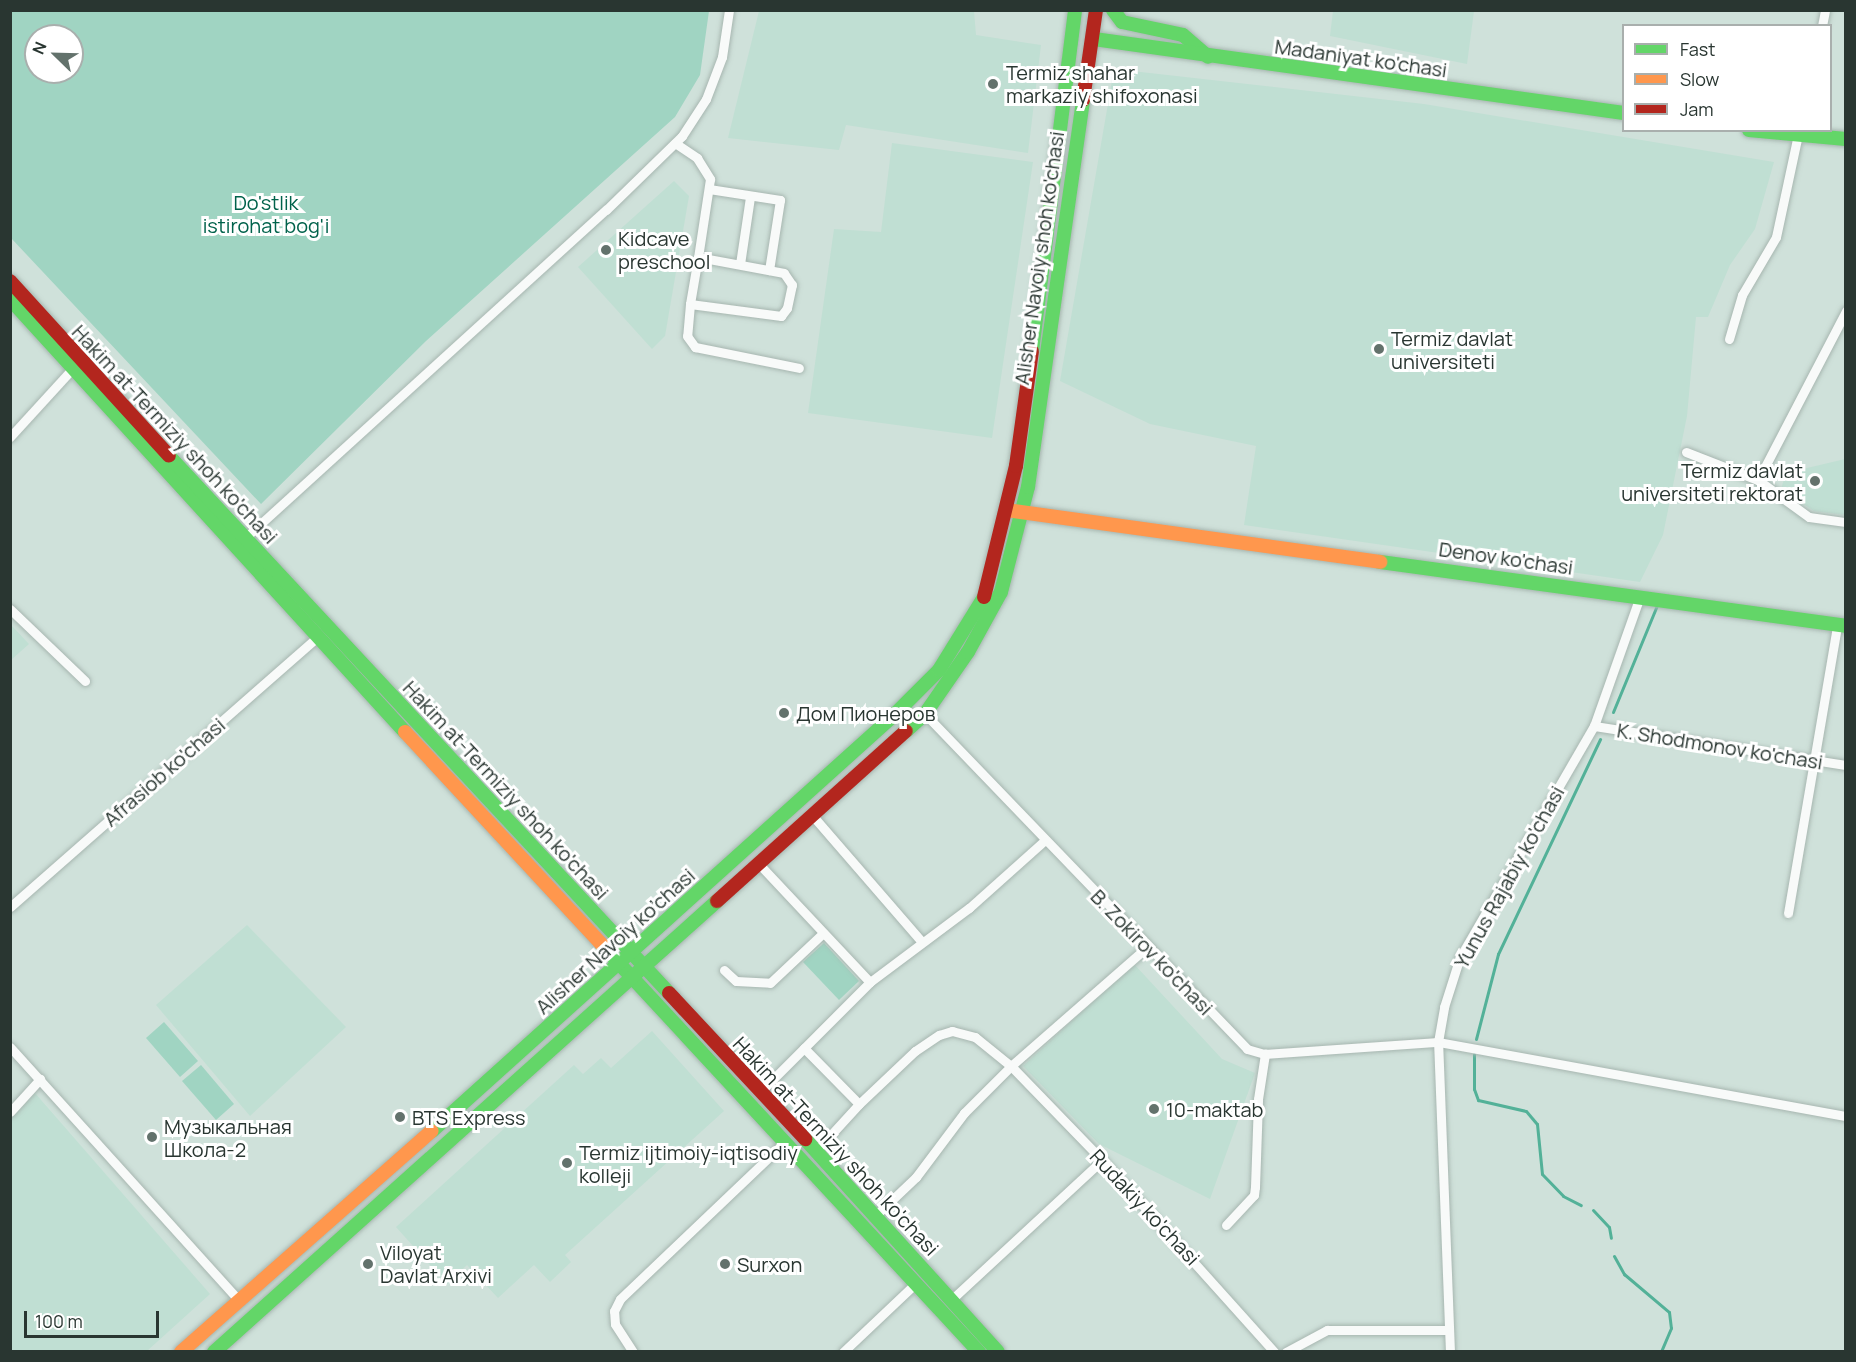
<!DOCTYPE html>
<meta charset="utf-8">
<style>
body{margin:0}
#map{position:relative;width:1856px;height:1362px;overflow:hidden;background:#cfe1da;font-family:Manrope,sans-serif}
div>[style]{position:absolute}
.built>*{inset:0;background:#c0dfd3}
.green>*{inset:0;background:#a0d4c2}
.stream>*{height:3px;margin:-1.5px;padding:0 1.5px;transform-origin:1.5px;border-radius:1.5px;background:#53b198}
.roads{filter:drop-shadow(0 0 2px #a7b6b0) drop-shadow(0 0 2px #a7b6b0)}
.street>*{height:9px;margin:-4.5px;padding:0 4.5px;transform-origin:4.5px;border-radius:4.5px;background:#f8faf9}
.fast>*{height:14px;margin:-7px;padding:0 7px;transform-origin:7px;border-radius:7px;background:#63d668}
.slow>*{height:14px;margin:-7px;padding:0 7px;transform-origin:7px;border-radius:7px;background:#ff974d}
.jam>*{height:14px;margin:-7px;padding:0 7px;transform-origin:7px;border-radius:7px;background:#b3261e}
.dots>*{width:16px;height:16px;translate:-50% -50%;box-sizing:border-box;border:3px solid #fff;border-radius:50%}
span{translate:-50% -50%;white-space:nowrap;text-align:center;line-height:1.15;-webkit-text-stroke:6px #fff;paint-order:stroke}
.street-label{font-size:20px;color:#293631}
.poi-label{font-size:20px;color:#293631}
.left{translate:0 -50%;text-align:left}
.right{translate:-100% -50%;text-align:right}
.park-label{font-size:20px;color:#00624b}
.frame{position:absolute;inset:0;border:12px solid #293631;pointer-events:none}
.legend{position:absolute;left:1622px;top:24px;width:210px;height:108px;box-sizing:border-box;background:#fff;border:2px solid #a9afad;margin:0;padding:8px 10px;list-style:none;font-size:18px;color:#293631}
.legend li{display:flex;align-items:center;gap:12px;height:30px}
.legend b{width:30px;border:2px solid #a9afad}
.north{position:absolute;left:24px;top:24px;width:60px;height:60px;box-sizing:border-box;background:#fff;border:2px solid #a9afad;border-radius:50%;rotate:293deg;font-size:16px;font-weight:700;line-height:24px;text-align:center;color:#293631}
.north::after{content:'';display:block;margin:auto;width:21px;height:27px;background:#63726c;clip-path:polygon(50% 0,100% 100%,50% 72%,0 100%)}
.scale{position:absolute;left:24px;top:1311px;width:135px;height:27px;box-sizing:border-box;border:3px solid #293631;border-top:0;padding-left:8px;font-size:18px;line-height:21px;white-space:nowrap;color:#293631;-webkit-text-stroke:4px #fff;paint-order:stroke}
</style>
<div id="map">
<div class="built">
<i style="clip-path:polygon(759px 11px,974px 11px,976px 35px,1041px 45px,1028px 153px,846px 125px,839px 150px,728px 138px)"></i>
<i style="clip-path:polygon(1333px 11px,1474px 11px,1467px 64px,1330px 36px)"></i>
<i style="clip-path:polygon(1114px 69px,1424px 104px,1774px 162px,1755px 229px,1730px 265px,1708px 317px,1696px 317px,1687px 416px,1663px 535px,1640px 582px,1244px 525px,1256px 446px,1150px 424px,1060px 381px)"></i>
<i style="clip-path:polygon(892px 143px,1033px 162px,992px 438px,808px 413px,834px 229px,881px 232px)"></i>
<i style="clip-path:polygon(674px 181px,689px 196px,665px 336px,652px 349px,578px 267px)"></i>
<i style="clip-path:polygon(1845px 459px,1845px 515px,1814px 511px,1781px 489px,1786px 473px)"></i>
<i style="clip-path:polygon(11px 625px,29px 644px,11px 660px,10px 660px)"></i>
<i style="clip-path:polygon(247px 925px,346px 1027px,250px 1116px,156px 1005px)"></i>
<i style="clip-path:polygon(1134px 964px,1222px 1059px,1255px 1073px,1210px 1199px,1099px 1144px,1023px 1066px)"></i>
<i style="clip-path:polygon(652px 1031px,724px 1111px,565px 1255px,571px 1262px,550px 1282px,534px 1265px,498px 1298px,467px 1265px,447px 1284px,396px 1227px,574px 1065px,583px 1074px,601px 1058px,611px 1068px)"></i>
<i style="clip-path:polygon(35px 1093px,210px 1294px,147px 1351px,11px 1351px,11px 1119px)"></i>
</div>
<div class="green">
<i style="clip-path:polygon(evenodd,11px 10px,709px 10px,709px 11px,700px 75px,675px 117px,426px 341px,261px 504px,11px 238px,11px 10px,36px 36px,72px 36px,72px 72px,36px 72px,36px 36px)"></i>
<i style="clip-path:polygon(824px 943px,859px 981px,839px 1000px,803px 962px)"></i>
<i style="clip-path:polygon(164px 1022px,198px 1061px,180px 1077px,146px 1038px)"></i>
<i style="clip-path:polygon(201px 1065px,234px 1104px,216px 1120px,182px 1081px)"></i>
</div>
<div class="stream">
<i style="left:1613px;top:712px;width:116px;rotate:-67.6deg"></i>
<i style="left:1476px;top:1039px;width:88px;rotate:-75.5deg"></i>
<i style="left:1498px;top:954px;width:238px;rotate:-64.6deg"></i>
<i style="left:1474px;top:1054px;width:35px;rotate:90deg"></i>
<i style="left:1474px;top:1089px;width:12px;rotate:70deg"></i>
<i style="left:1478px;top:1100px;width:49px;rotate:12.9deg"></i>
<i style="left:1526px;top:1111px;width:17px;rotate:50deg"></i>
<i style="left:1537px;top:1124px;width:50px;rotate:84.3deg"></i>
<i style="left:1542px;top:1174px;width:30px;rotate:46deg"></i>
<i style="left:1563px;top:1196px;width:20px;rotate:27deg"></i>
<i style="left:1593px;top:1210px;width:23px;rotate:47deg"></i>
<i style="left:1609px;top:1227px;width:11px;rotate:80deg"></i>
<i style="left:1614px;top:1256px;width:21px;rotate:61deg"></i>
<i style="left:1624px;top:1274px;width:59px;rotate:40.2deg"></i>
<i style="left:1669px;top:1312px;width:16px;rotate:83deg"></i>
<i style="left:1671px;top:1328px;width:26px;rotate:113deg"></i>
</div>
<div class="roads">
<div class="street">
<i style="left:1822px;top:26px;width:16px;rotate:-79deg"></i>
<i style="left:675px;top:143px;width:27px;rotate:34deg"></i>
<i style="left:697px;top:158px;width:25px;rotate:58deg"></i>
<i style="left:710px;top:179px;width:79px;rotate:98.7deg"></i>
<i style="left:698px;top:257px;width:48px;rotate:99.7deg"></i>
<i style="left:690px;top:304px;width:92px;rotate:7.5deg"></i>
<i style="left:781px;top:316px;width:10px;rotate:-53deg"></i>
<i style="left:787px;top:308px;width:24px;rotate:-78deg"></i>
<i style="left:792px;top:285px;width:14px;rotate:-124deg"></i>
<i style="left:784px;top:273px;width:87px;rotate:-169.5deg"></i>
<i style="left:709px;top:189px;width:72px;rotate:8.8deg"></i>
<i style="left:780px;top:200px;width:71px;rotate:98.9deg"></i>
<i style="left:740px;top:264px;width:68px;rotate:-81.5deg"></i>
<i style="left:690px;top:304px;width:32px;rotate:95deg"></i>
<i style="left:687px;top:336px;width:14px;rotate:54deg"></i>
<i style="left:695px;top:347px;width:106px;rotate:11.4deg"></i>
<i style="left:1729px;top:339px;width:46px;rotate:-73.5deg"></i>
<i style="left:1742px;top:295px;width:67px;rotate:-59.6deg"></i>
<i style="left:1776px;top:237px;width:109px;rotate:-77.9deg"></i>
<i style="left:10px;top:437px;width:92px;rotate:-47.6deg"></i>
<i style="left:1686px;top:452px;width:77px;rotate:21.3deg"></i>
<i style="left:1758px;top:480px;width:63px;rotate:36deg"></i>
<i style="left:1809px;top:517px;width:37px;rotate:8deg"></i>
<i style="left:1758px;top:480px;width:191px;rotate:-62.5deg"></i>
<i style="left:245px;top:538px;width:488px;rotate:-42.3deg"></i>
<i style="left:606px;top:210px;width:106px;rotate:-44.2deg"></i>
<i style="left:682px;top:136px;width:44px;rotate:-57deg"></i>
<i style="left:706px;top:99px;width:45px;rotate:-69.1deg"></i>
<i style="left:722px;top:57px;width:48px;rotate:-81.5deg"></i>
<i style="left:10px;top:609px;width:104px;rotate:43.8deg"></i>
<i style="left:925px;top:714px;width:465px;rotate:46.1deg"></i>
<i style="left:1247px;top:1049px;width:19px;rotate:16deg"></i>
<i style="left:1265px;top:1054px;width:173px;rotate:-4deg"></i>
<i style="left:1438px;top:1042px;width:415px;rotate:10.3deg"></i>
<i style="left:1594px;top:726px;width:255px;rotate:8.8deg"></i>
<i style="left:812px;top:815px;width:167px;rotate:49.1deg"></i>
<i style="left:759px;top:864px;width:162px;rotate:46.8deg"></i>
<i style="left:870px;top:982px;width:156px;rotate:135deg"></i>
<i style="left:10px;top:907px;width:409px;rotate:-41.3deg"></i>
<i style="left:1788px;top:913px;width:292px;rotate:-80.3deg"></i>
<i style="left:724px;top:970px;width:16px;rotate:43deg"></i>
<i style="left:736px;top:981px;width:34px;rotate:3deg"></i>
<i style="left:770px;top:983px;width:73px;rotate:-43.3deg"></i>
<i style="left:870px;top:982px;width:124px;rotate:-36.8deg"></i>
<i style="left:969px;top:908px;width:102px;rotate:-41.8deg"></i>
<i style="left:10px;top:1047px;width:341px;rotate:47.9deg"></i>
<i style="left:804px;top:1048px;width:78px;rotate:45.5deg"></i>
<i style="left:859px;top:1104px;width:64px;rotate:132.5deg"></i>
<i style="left:859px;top:1104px;width:77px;rotate:-43.4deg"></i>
<i style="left:915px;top:1051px;width:29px;rotate:-34deg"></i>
<i style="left:939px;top:1035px;width:14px;rotate:-17deg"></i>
<i style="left:952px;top:1031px;width:24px;rotate:15deg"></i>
<i style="left:975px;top:1037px;width:46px;rotate:38.9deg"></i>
<i style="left:1011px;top:1066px;width:131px;rotate:45.9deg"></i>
<i style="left:1102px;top:1160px;width:258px;rotate:48.1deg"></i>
<i style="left:10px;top:1112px;width:45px;rotate:-47.7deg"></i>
<i style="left:875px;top:1216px;width:57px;rotate:-43.6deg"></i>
<i style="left:916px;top:1177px;width:80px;rotate:-53.1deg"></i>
<i style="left:964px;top:1113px;width:66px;rotate:-45deg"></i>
<i style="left:1011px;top:1066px;width:181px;rotate:-41.2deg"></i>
<i style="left:1226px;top:1225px;width:41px;rotate:-47deg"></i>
<i style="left:1254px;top:1195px;width:8px;rotate:-83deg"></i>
<i style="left:1255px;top:1187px;width:88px;rotate:-88deg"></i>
<i style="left:1258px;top:1099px;width:46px;rotate:-81.2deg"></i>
<i style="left:951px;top:1300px;width:206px;rotate:-42.8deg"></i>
<i style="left:633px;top:1352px;width:33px;rotate:-123deg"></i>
<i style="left:615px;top:1324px;width:13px;rotate:-94deg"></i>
<i style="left:614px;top:1311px;width:13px;rotate:-63deg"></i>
<i style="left:620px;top:1299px;width:228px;rotate:-43.6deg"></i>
<i style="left:843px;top:1352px;width:100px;rotate:-43.4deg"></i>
<i style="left:1286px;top:1352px;width:47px;rotate:-28.2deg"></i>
<i style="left:1327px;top:1330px;width:122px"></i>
<i style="left:1450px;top:1352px;width:310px;rotate:-92.2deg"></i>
<i style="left:1438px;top:1042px;width:36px;rotate:-80deg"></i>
<i style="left:1444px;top:1007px;width:52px;rotate:-72.3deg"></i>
<i style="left:1460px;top:957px;width:267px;rotate:-59.9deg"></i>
<i style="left:1594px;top:726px;width:138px;rotate:-70.5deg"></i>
</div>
<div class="fast">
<i style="left:1113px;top:10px;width:15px;rotate:53deg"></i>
<i style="left:1122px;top:22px;width:62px;rotate:12deg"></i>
<i style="left:1183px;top:35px;width:33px;rotate:41deg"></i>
<i style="left:1094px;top:39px;width:535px;rotate:7.95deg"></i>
<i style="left:1749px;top:130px;width:97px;rotate:5.3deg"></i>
<i style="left:10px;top:299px;width:586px;rotate:47.63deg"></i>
<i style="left:1032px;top:351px;width:344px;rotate:-82.8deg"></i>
<i style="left:169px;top:456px;width:734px;rotate:47.04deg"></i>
<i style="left:1380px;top:562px;width:470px;rotate:7.8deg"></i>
<i style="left:906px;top:731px;width:25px;rotate:-42deg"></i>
<i style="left:925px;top:714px;width:75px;rotate:-55.3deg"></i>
<i style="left:968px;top:652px;width:68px;rotate:-61.2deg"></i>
<i style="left:1001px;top:592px;width:108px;rotate:-75.6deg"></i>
<i style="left:1028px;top:487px;width:391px;rotate:-81.9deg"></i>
<i style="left:602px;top:945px;width:555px;rotate:47.19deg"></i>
<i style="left:432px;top:1131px;width:619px;rotate:-41.99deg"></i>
<i style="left:892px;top:717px;width:66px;rotate:-45deg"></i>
<i style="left:939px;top:670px;width:86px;rotate:-58.3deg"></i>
<i style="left:805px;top:1139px;width:287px;rotate:47.8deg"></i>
<i style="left:214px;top:1352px;width:676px;rotate:-41.88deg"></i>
</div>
<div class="slow">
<i style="left:1006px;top:510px;width:378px;rotate:7.9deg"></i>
<i style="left:405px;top:732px;width:290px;rotate:47.2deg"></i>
<i style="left:181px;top:1352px;width:334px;rotate:-41.4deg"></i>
</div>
<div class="jam">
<i style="left:1083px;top:100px;width:91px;rotate:-81.8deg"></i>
<i style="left:10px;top:281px;width:236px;rotate:47.7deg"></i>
<i style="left:984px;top:597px;width:135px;rotate:-76.3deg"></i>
<i style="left:1016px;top:466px;width:116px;rotate:-82.1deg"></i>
<i style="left:717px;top:901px;width:254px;rotate:-42deg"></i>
<i style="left:669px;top:993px;width:200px;rotate:47deg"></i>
</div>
</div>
<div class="dots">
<i style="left:993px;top:84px;background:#63726c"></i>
<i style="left:606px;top:250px;background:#63726c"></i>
<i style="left:1379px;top:349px;background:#63726c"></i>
<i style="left:1815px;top:481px;background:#63726c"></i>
<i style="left:784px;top:713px;background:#63726c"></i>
<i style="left:1154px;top:1109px;background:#63726c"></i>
<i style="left:400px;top:1117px;background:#63726c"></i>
<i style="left:152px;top:1137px;background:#63726c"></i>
<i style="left:567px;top:1163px;background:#63726c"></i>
<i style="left:368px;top:1264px;background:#63726c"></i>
<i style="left:725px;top:1264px;background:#63726c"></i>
</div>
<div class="street-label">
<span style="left:1361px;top:58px;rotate:8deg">Madaniyat ko'chasi</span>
<span style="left:1039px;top:258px;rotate:-82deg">Alisher Navoiy shoh ko'chasi</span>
<span style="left:175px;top:434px;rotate:47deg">Hakim at-Termiziy shoh ko'chasi</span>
<span style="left:1506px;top:558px;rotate:8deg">Denov ko'chasi</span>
<span style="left:1720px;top:746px;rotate:9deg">K. Shodmonov ko'chasi</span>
<span style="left:164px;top:772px;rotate:-41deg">Afrasiob ko'chasi</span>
<span style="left:506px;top:790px;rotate:47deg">Hakim at-Termiziy shoh ko'chasi</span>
<span style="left:1509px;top:877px;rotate:-61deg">Yunus Rajabiy ko'chasi</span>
<span style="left:615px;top:941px;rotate:-42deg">Alisher Navoiy ko’chasi</span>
<span style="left:1152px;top:952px;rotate:46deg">B. Zokirov ko'chasi</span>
<span style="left:836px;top:1146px;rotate:47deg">Hakim at-Termiziy shoh ko'chasi</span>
<span style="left:1145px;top:1207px;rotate:47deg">Rudakiy ko'chasi</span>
</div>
<div class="poi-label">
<span class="left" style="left:1006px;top:84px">Termiz shahar<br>markaziy shifoxonasi</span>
<span class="left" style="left:618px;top:250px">Kidcave<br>preschool</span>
<span class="left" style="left:1391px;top:350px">Termiz davlat<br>universiteti</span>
<span class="right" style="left:1803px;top:482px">Termiz davlat<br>universiteti rektorat</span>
<span class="left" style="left:796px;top:713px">Дом Пионеров</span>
<span class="left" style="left:1166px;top:1109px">10-maktab</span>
<span class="left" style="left:412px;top:1117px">BTS Express</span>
<span class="left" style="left:164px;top:1138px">Музыкальная<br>Школа-2</span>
<span class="left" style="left:579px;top:1164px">Termiz ijtimoiy-iqtisodiy<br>kolleji</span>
<span class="left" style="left:380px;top:1264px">Viloyat<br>Davlat Arxivi</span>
<span class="left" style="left:737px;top:1264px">Surxon</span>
</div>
<div class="park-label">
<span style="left:266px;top:214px">Do'stlik<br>istirohat bog'i</span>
</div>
<div class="frame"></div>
<ul class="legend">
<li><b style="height:8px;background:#63d668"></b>Fast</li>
<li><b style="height:8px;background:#ff974d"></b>Slow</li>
<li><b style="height:8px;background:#b3261e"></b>Jam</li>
</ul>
<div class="north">N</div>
<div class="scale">100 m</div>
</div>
